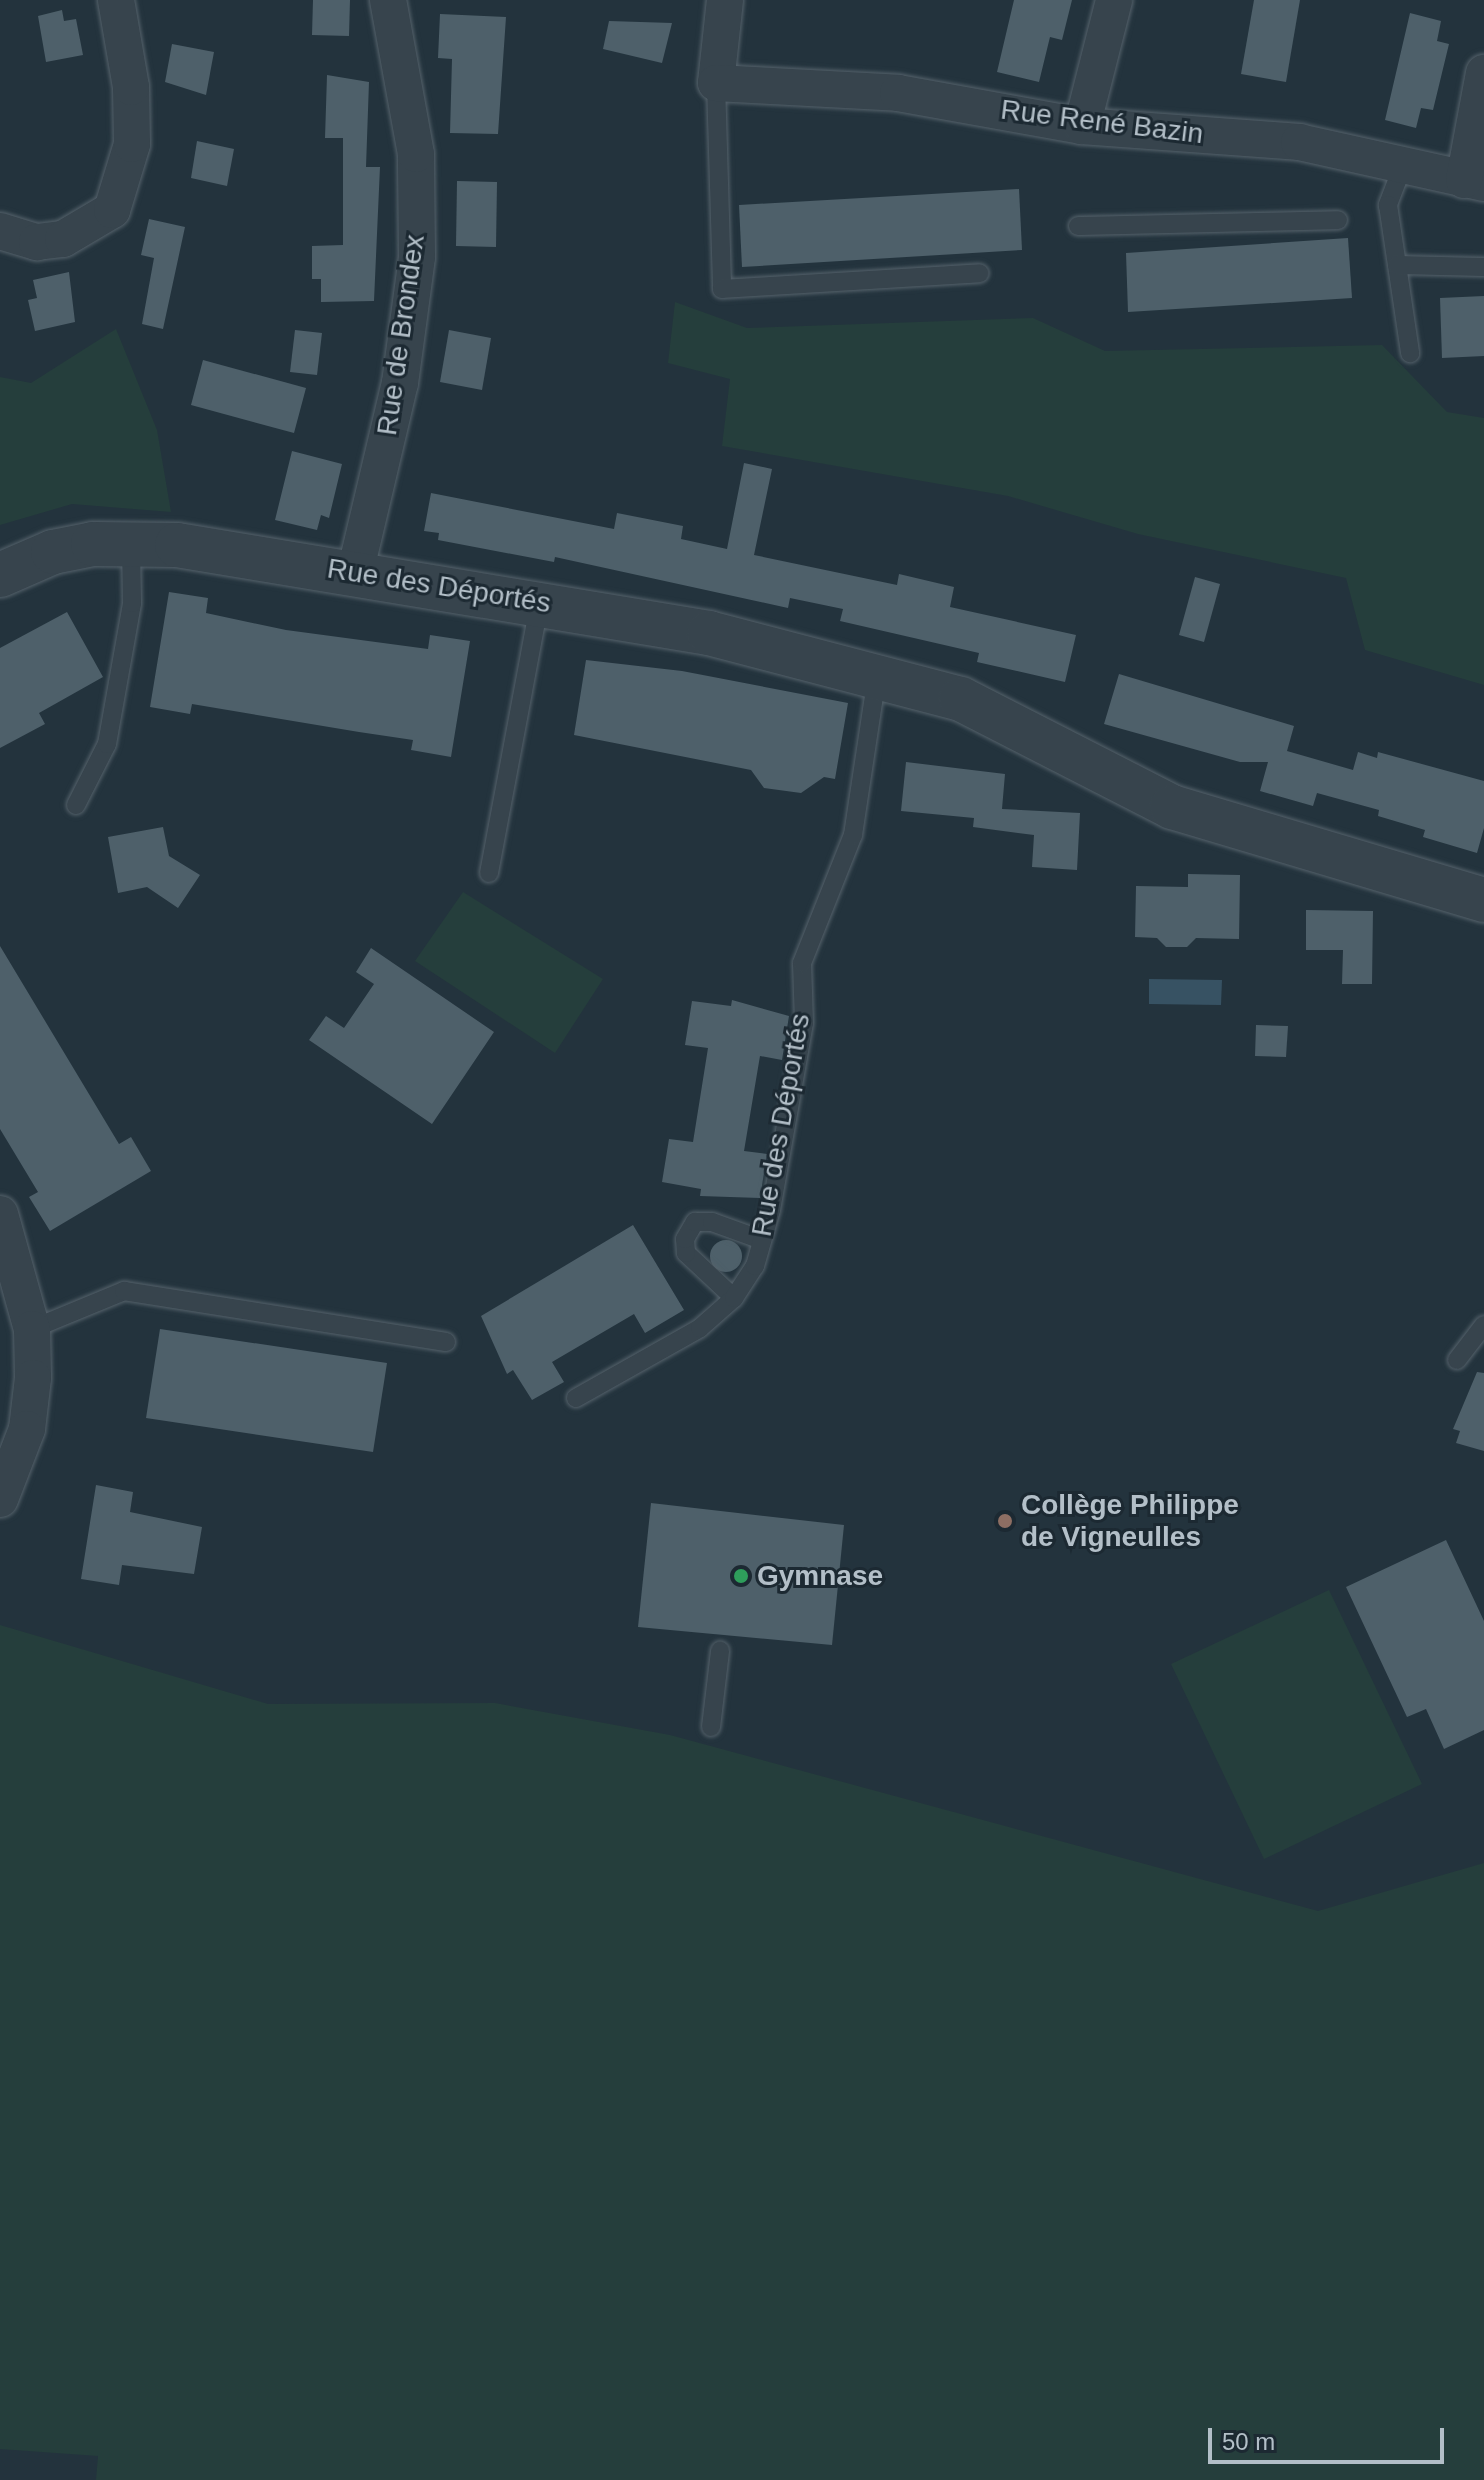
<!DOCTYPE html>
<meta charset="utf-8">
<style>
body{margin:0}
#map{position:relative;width:1484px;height:2480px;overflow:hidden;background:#23333d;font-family:Helvetica,sans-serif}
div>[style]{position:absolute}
.green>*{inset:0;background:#253e3c}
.water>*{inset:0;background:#375263}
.building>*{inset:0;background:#4e606a}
.round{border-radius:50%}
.roads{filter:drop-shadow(0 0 2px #55626b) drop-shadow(0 0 2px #55626b)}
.service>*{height:18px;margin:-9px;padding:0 9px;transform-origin:9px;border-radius:9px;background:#37444d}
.minor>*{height:36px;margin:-18px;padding:0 18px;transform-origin:18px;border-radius:18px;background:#37444d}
.tertiary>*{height:44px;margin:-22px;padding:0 22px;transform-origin:22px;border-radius:22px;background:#37444d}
.dots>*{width:22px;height:22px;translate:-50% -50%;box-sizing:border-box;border:4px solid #1c2932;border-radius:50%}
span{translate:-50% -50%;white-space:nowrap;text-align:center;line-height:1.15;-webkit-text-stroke:6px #1c2932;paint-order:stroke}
.street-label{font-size:28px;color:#b3bfc8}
.poi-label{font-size:28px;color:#b3bfc8;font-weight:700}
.left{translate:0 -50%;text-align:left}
.scale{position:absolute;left:1208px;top:2428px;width:236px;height:36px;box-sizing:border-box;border:4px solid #b3bfc8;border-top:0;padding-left:10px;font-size:24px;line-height:28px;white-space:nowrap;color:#b3bfc8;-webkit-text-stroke:6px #1c2932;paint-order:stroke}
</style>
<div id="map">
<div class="green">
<i style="clip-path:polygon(675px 302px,747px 328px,1033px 318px,1105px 351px,1382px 345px,1447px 412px,1484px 418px,1484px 685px,1365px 650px,1346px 578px,1138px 534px,1008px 496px,722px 446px,730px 379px,668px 363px)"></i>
<i style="clip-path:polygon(116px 329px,157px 430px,171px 512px,72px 504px,0 525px,0 377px,31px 383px)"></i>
<i style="clip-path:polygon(463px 892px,603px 979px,555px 1053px,415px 961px)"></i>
<i style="clip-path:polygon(1329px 1590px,1422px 1784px,1264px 1859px,1171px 1664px)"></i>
<i style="clip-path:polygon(0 1625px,268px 1704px,495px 1703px,670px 1735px,1318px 1911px,1484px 1863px,1484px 2480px,96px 2480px,98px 2456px,0 2449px)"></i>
</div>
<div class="water">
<i style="clip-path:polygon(1149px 979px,1222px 980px,1221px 1005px,1149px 1004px)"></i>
</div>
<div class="building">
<i style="clip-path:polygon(313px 0,350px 0,349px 36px,312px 35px)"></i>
<i style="clip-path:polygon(1014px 0,1072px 0,1062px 40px,1050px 37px,1039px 82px,997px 72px)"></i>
<i style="clip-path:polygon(1254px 0,1300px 0,1286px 82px,1241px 74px)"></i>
<i style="clip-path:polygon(62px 10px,64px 21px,76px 19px,83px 55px,46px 62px,38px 16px)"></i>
<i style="clip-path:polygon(1410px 13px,1441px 21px,1437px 41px,1449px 44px,1433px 110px,1421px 108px,1416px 128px,1385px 120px)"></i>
<i style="clip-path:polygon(440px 14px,506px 17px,498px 134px,450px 133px,452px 59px,438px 58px)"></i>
<i style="clip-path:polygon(609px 21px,672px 23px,662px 63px,603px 49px)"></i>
<i style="clip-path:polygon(172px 44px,214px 52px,206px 95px,165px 82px)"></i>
<i style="clip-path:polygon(327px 75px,369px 82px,366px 167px,380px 167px,374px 301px,321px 302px,321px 279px,312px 279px,312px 246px,343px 245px,343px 138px,325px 138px)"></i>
<i style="clip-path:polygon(197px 141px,234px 149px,227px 186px,191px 178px)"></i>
<i style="clip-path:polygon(457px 181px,497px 182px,496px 247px,456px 246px)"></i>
<i style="clip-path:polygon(1019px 189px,1022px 250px,742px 267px,739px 205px)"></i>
<i style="clip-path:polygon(149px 219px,185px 227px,163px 329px,142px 324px,154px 258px,141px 255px)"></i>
<i style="clip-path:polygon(1348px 238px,1352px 298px,1128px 312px,1126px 253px)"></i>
<i style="clip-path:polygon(69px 272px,75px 322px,35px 331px,28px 300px,37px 298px,33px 280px)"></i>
<i style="clip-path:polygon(1484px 296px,1484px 356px,1442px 358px,1440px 298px)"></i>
<i style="clip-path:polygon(295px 330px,322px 333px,317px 375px,290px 372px)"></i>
<i style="clip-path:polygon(449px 330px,491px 338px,482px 390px,440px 382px)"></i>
<i style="clip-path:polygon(203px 360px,306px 388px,294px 433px,191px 405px)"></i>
<i style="clip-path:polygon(292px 451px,342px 464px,329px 518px,321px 515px,317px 530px,275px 520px)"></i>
<i style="clip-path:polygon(744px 463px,772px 469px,754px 555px,897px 585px,899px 574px,954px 587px,950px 607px,1076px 635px,1065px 682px,977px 662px,979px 653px,840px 621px,843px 609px,790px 598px,788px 608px,555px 557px,554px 562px,438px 540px,439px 533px,424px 531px,431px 493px,614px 529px,617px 513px,683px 526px,681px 539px,727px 549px)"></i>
<i style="clip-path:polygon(1195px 577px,1220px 584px,1204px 642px,1179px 635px)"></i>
<i style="clip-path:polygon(169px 592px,208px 598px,206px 613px,286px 630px,428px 649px,430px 635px,470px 641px,451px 757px,411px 750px,413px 740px,359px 732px,192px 704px,190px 714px,150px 707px)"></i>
<i style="clip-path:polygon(67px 612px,103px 677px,39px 713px,45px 724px,0 748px,0 648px)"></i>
<i style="clip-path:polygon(586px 660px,682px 671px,848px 703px,835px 779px,824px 777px,801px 793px,764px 788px,751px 770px,574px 735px)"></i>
<i style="clip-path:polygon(1119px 674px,1294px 726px,1287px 751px,1353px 770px,1358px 752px,1377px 758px,1378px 752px,1484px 781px,1484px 828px,1477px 853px,1423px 837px,1425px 830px,1378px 816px,1379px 810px,1317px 793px,1313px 806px,1260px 791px,1268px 762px,1240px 762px,1104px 724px)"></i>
<i style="clip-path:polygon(906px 762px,1005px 774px,1002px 809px,1080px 813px,1077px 870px,1032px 867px,1034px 835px,973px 827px,974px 818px,901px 811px)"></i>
<i style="clip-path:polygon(163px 827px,169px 856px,200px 875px,178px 908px,147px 887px,118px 893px,108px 837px)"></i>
<i style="clip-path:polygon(1188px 874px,1240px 875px,1239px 939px,1196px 938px,1187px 947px,1166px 947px,1157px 938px,1135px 937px,1136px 886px,1188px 887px)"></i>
<i style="clip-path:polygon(1306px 910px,1373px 911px,1372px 984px,1342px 984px,1343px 950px,1306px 950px)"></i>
<i style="clip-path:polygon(0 946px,119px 1144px,131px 1137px,151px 1171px,50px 1231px,29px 1197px,38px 1192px,0 1129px)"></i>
<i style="clip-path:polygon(371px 948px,494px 1032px,432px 1124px,309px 1040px,326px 1016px,344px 1028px,374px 984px,356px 972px)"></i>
<i style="clip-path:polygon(732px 1000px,789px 1016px,782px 1060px,760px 1056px,744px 1151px,767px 1154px,760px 1198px,700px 1196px,701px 1189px,662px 1182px,669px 1139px,693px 1142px,708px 1048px,685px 1045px,692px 1001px,731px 1006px)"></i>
<i style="clip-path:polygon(1256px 1025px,1288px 1026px,1286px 1057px,1255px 1056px)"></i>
<i style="clip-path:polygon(633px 1225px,684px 1310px,645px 1333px,634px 1314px,552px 1362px,564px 1382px,532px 1400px,513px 1370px,507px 1374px,481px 1316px)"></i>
<i class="round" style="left:710px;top:1240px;width:32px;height:32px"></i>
<i style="clip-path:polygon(160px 1329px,387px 1363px,373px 1452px,146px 1418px)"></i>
<i style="clip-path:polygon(1477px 1372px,1484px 1373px,1484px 1451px,1456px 1443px,1460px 1431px,1453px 1429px)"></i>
<i style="clip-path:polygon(96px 1485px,133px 1492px,130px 1512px,202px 1527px,194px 1574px,122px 1565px,119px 1585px,81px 1579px)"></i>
<i style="clip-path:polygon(651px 1503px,844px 1525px,832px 1645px,638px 1627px)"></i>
<i style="clip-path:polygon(1446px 1540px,1484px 1621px,1484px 1730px,1444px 1749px,1426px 1709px,1407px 1717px,1346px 1587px)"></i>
</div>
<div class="roads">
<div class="service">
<i style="left:716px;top:83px;width:206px;rotate:88.3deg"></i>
<i style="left:722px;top:289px;width:258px;rotate:-3.5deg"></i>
<i style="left:1402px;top:168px;width:40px;rotate:111deg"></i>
<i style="left:1388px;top:205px;width:150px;rotate:81.5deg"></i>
<i style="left:1078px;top:226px;width:260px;rotate:-1.3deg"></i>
<i style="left:1397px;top:265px;width:87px;rotate:1.3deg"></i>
<i style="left:76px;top:805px;width:68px;rotate:-63.1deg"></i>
<i style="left:107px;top:744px;width:143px;rotate:-79.9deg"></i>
<i style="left:132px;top:603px;width:59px;rotate:-91deg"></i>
<i style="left:489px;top:873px;width:273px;rotate:-79.4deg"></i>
<i style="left:734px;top:1298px;width:66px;rotate:-136.8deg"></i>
<i style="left:686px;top:1253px;width:14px;rotate:-94deg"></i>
<i style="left:685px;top:1239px;width:20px;rotate:-60deg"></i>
<i style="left:695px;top:1222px;width:17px"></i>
<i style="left:712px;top:1222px;width:53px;rotate:19.8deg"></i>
<i style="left:32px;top:1329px;width:100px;rotate:-22.4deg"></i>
<i style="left:124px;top:1291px;width:326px;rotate:9deg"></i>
<i style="left:1457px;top:1360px;width:44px;rotate:-52.4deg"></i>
<i style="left:576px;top:1398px;width:142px;rotate:-29.4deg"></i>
<i style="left:700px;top:1328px;width:45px;rotate:-41.4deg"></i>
<i style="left:734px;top:1298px;width:38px;rotate:-57deg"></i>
<i style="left:755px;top:1266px;width:58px;rotate:-74.1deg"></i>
<i style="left:771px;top:1210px;width:190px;rotate:-80deg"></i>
<i style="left:804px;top:1023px;width:60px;rotate:-91.9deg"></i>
<i style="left:802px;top:963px;width:138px;rotate:-68.3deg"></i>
<i style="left:853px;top:835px;width:160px;rotate:-81.4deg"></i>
<i style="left:711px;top:1727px;width:77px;rotate:-83.2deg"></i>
</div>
<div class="minor">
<i style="left:725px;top:0;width:83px;rotate:96.2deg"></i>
<i style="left:716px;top:83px;width:182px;rotate:3.1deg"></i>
<i style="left:898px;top:93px;width:187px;rotate:10.2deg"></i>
<i style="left:1082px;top:126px;width:218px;rotate:4.2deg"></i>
<i style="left:1299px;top:142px;width:189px;rotate:12.5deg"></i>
<i style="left:1082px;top:126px;width:130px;rotate:-75.7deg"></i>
<i style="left:1464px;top:180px;width:109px;rotate:-79.4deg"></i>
<i style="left:0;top:231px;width:39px;rotate:17deg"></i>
<i style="left:37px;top:242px;width:26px;rotate:-7deg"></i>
<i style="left:63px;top:239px;width:57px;rotate:-30.6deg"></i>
<i style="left:112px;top:210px;width:69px;rotate:-73.1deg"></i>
<i style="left:132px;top:144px;width:57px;rotate:-91deg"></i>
<i style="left:131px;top:87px;width:88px;rotate:-99.8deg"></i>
<i style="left:355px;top:573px;width:195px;rotate:-76.7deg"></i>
<i style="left:400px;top:383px;width:127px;rotate:-82.3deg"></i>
<i style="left:417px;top:257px;width:103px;rotate:-90.6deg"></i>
<i style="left:416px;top:154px;width:157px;rotate:-100.3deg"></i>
<i style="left:0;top:1214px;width:119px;rotate:74.5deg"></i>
<i style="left:32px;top:1329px;width:49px;rotate:88.8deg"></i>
<i style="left:33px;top:1378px;width:51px;rotate:96.7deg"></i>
<i style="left:27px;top:1429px;width:75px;rotate:111.1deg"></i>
</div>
<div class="tertiary">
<i style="left:0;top:575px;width:58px;rotate:-23.5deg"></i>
<i style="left:53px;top:552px;width:41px;rotate:-11.3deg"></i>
<i style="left:93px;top:544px;width:84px;rotate:0.7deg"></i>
<i style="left:177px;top:545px;width:539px;rotate:9.39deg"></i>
<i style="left:709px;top:633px;width:260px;rotate:14.7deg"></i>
<i style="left:961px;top:699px;width:237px;rotate:27.1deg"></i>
<i style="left:1172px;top:807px;width:326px;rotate:16.6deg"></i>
</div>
</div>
<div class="dots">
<i style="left:1005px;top:1521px;background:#8d6e63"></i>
<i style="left:741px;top:1576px;background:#2e9e5b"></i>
</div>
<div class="street-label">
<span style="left:1102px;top:122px;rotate:7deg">Rue René Bazin</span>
<span style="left:401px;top:335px;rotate:-82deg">Rue de Brondex</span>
<span style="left:439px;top:586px;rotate:9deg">Rue des Déportés</span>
<span style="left:781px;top:1125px;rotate:-80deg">Rue des Déportés</span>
</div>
<div class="poi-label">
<span class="left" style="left:1021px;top:1521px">Collège Philippe<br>de Vigneulles</span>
<span class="left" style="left:757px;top:1576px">Gymnase</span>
</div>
<div class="scale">50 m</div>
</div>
